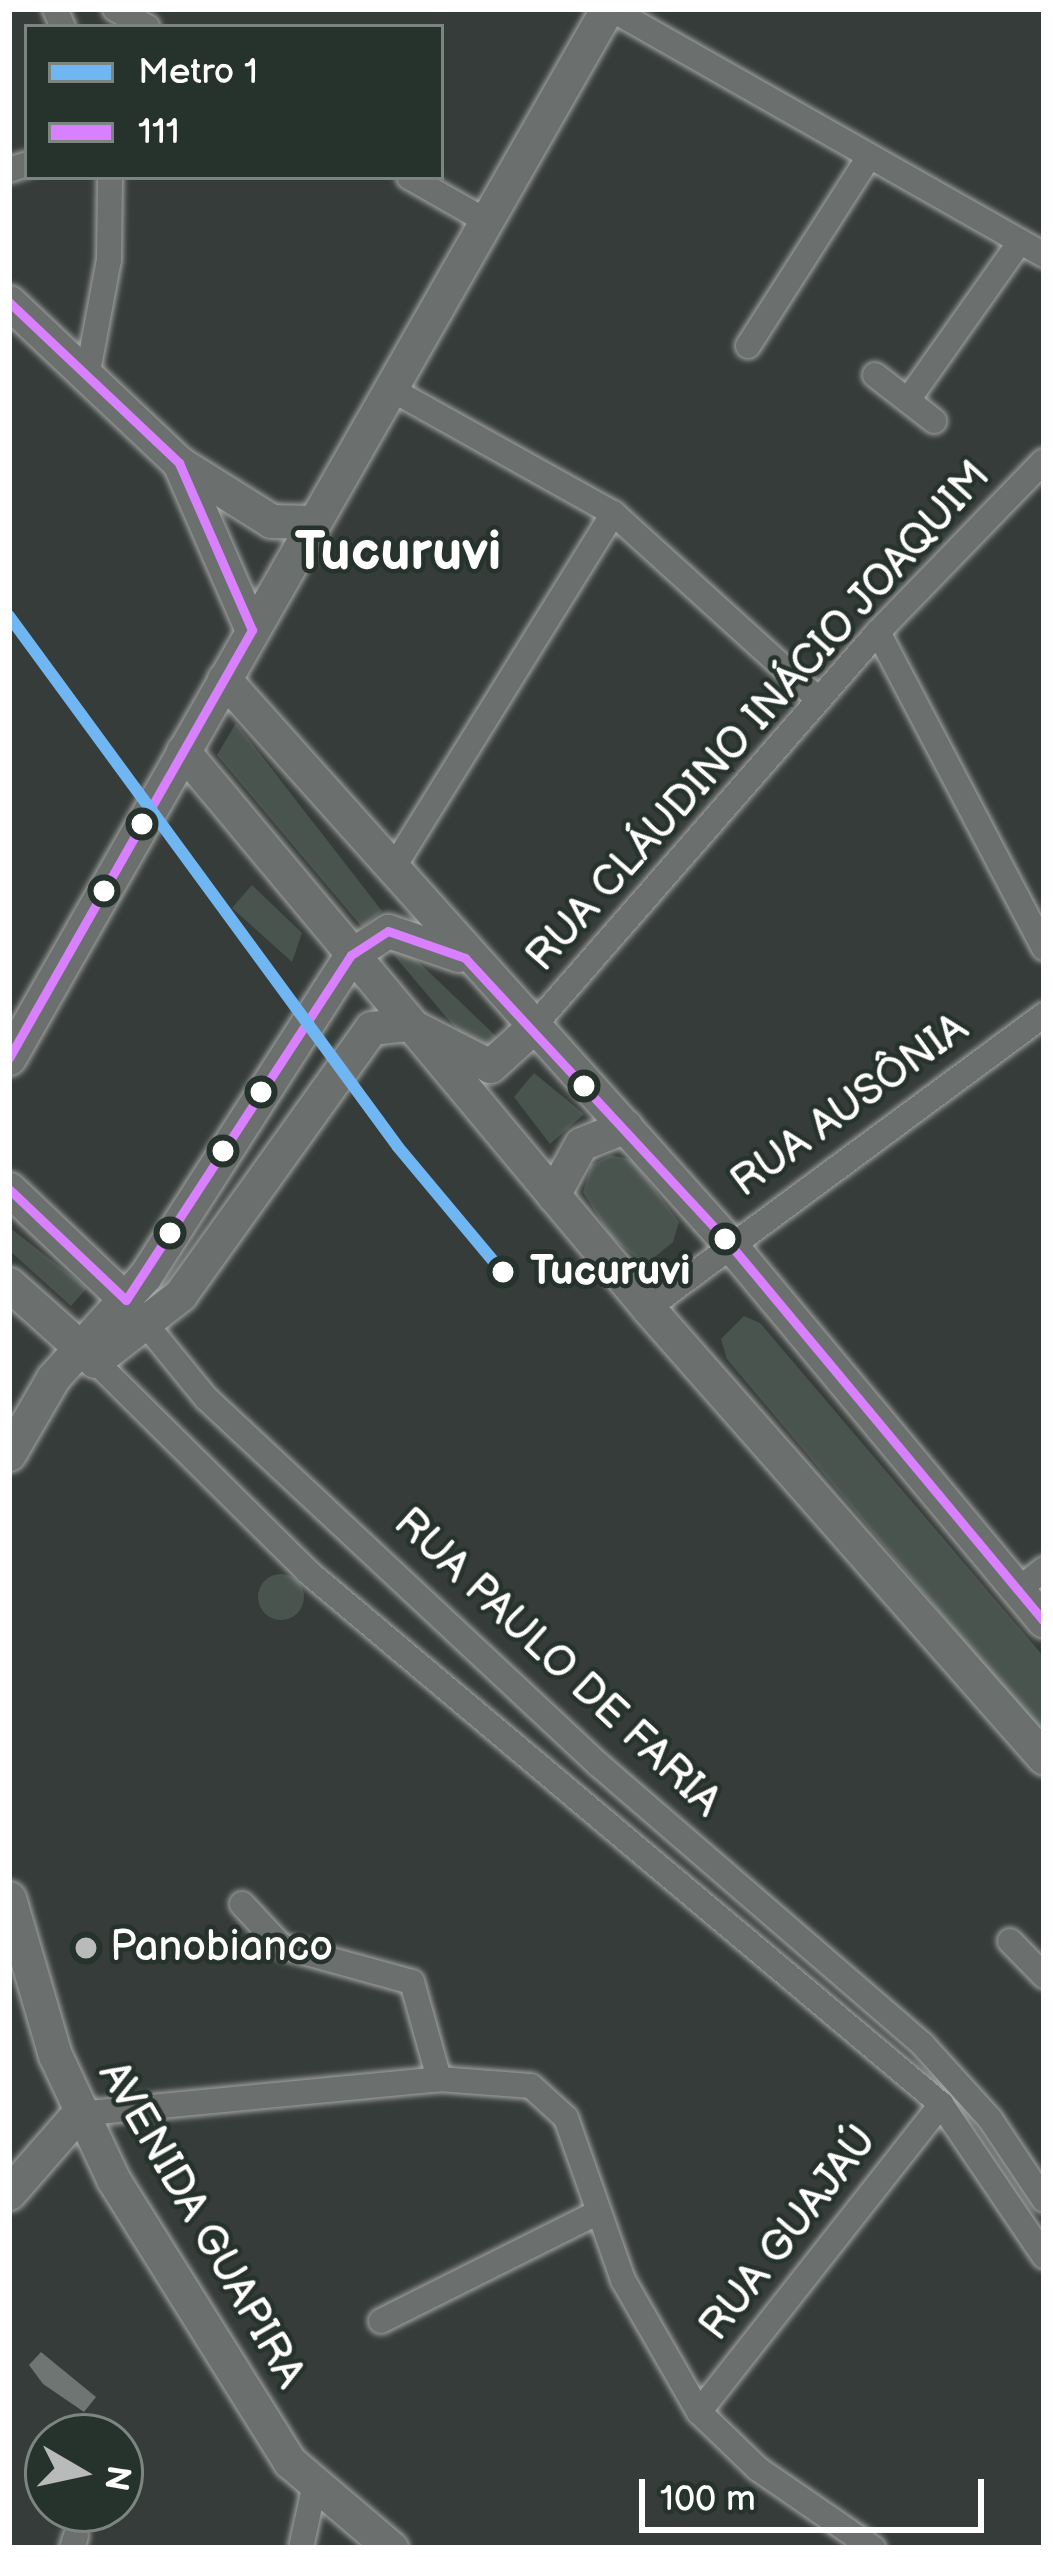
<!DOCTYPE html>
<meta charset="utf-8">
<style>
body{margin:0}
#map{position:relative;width:1053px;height:2557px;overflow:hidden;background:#363c39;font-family:"Balsamiq Sans",sans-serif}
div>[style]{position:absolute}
.green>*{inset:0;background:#4a544f}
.round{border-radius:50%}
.water>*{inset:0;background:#6e7572}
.roads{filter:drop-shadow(0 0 3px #a5a7a6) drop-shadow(0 0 3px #a5a7a6)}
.minor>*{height:24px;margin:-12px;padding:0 12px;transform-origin:12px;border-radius:12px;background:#6b6f6d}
.major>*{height:33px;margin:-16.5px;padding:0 16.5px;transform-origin:16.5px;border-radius:16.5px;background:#6b6f6d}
.bus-1>*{height:9px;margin:-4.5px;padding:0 4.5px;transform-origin:4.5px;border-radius:4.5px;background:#d880ff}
.metro-1>*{height:12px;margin:-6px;padding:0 6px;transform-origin:6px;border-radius:6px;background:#70b6f3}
.dots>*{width:33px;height:33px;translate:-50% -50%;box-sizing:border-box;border:6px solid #26332d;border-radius:50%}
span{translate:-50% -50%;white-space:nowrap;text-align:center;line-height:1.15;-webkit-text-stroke:9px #26332d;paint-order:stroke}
.street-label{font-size:42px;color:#fff}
.stop-label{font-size:42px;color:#fff;font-weight:700}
.left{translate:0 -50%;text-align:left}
.poi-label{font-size:42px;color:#fff}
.district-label{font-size:54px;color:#fff;font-weight:700}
.frame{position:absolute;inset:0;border:12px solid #fff;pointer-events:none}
.legend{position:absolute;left:24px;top:24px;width:420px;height:156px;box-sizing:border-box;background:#26332d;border:3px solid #7d8581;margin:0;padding:15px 21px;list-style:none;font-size:36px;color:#fff}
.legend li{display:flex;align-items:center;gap:24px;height:60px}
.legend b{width:60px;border:3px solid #7d8581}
.north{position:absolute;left:24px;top:2413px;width:120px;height:120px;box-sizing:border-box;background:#26332d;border:3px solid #7d8581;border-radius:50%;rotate:99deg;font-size:33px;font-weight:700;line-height:48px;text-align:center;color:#fff}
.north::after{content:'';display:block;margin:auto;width:42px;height:54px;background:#b9bbba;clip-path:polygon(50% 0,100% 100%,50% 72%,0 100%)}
.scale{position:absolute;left:639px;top:2479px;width:345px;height:54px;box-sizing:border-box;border:6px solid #fff;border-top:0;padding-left:15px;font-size:36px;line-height:42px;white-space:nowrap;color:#fff;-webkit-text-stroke:9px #26332d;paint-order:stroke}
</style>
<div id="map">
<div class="green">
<i style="clip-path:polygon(236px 723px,382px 911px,362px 927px,217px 755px)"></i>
<i style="clip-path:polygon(252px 885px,302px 933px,292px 962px,232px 908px)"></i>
<i style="clip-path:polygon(387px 947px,404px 948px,504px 1044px,474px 1050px)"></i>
<i style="clip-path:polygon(534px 1073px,584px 1114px,550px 1144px,514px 1097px)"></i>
<i style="clip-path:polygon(611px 1155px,633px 1160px,679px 1222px,673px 1242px,645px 1265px,611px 1237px,583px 1192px,591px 1165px)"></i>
<i style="clip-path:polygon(9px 1227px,87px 1288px,71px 1306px,9px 1250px)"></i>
<i style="clip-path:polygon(744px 1316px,760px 1323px,1044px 1657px,1044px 1736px,727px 1359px,721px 1339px)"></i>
<i class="round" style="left:258px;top:1574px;width:46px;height:46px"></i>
</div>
<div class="water">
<i style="clip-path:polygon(41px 2352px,96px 2397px,84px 2412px,43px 2384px,29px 2365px)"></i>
</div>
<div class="roads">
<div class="minor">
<i style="left:55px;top:9px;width:20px;rotate:66deg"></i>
<i style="left:115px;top:9px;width:37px;rotate:29deg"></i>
<i style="left:611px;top:9px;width:498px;rotate:29.6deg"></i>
<i style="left:9px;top:170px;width:19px;rotate:-18deg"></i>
<i style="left:409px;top:177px;width:89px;rotate:29.7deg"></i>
<i style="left:748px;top:346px;width:224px;rotate:-57.4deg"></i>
<i style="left:875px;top:375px;width:75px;rotate:37.9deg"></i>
<i style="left:87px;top:377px;width:119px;rotate:-79.4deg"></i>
<i style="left:109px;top:260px;width:83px;rotate:-89.3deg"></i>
<i style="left:389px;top:388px;width:257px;rotate:29.2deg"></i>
<i style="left:613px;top:513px;width:278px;rotate:42.2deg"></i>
<i style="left:908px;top:400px;width:194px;rotate:-54.7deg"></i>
<i style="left:878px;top:632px;width:357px;rotate:62.3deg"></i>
<i style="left:392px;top:870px;width:420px;rotate:-58.2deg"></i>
<i style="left:533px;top:1027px;width:524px;rotate:-48.87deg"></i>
<i style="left:878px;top:632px;width:238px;rotate:-45.9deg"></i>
<i style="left:648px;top:1308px;width:493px;rotate:-36.5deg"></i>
<i style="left:135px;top:1311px;width:112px;rotate:50.8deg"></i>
<i style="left:206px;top:1398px;width:538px;rotate:43.04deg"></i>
<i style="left:599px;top:1765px;width:428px;rotate:40.8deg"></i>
<i style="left:923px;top:2045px;width:100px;rotate:47.8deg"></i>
<i style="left:990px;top:2119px;width:97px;rotate:56.3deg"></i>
<i style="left:95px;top:1361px;width:300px;rotate:44.7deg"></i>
<i style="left:308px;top:1572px;width:827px;rotate:40.05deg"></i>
<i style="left:941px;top:2104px;width:184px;rotate:55.9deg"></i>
<i style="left:1017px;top:1591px;width:35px;rotate:-39deg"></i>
<i style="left:242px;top:1904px;width:57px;rotate:47.1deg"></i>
<i style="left:281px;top:1946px;width:136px;rotate:15.4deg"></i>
<i style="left:412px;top:1982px;width:101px;rotate:74.4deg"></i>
<i style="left:1010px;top:1941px;width:49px;rotate:45.8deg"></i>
<i style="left:78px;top:2114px;width:363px;rotate:-5.5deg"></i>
<i style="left:439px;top:2079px;width:92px;rotate:4.4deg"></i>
<i style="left:531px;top:2086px;width:47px;rotate:42.4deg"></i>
<i style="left:566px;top:2118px;width:172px;rotate:70.6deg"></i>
<i style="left:623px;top:2280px;width:152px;rotate:60.1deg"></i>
<i style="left:699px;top:2412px;width:82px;rotate:44deg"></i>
<i style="left:758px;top:2469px;width:140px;rotate:34.5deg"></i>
<i style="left:381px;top:2321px;width:241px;rotate:-26.6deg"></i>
<i style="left:699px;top:2412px;width:392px;rotate:-51.8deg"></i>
<i style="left:72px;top:2548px;width:13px;rotate:-72deg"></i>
<i style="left:301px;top:2548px;width:61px;rotate:-77.8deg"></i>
</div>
<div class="major">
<i style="left:9px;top:302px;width:234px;rotate:43.4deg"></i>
<i style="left:179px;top:463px;width:109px;rotate:32.2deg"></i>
<i style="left:271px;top:521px;width:42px;rotate:1.4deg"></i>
<i style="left:179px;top:463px;width:182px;rotate:66.4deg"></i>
<i style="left:224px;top:679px;width:756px;rotate:48.16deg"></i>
<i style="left:728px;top:1242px;width:493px;rotate:50.2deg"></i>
<i style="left:183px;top:751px;width:726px;rotate:50.14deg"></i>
<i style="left:648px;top:1308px;width:599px;rotate:48.65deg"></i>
<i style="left:9px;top:1058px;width:1207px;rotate:-60.31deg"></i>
<i style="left:9px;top:1189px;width:161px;rotate:43.5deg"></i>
<i style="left:553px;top:1195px;width:58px;rotate:-61.2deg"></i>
<i style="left:581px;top:1144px;width:48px;rotate:-21.8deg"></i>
<i style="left:9px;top:1284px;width:115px;rotate:41.8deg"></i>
<i style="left:95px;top:1361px;width:108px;rotate:-37.8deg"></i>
<i style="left:180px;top:1295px;width:328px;rotate:-54.4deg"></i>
<i style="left:371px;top:1028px;width:37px;rotate:-6deg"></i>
<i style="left:408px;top:1024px;width:92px;rotate:27.1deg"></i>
<i style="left:490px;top:1066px;width:58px;rotate:-42.2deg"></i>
<i style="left:9px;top:1454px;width:88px;rotate:-59.9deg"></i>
<i style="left:53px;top:1378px;width:137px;rotate:-48deg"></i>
<i style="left:145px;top:1276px;width:381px;rotate:-57.3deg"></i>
<i style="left:351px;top:955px;width:44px;rotate:-33deg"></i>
<i style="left:388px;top:931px;width:74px;rotate:18.9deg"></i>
<i style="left:9px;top:1898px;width:164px;rotate:73.7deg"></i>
<i style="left:55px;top:2055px;width:137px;rotate:64.9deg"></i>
<i style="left:113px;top:2179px;width:334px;rotate:58deg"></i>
<i style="left:290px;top:2462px;width:133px;rotate:40.4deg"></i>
<i style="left:9px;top:2193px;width:105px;rotate:-48.9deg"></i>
</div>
</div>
<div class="bus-1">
<i style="left:9px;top:302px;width:234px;rotate:43.4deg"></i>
<i style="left:179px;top:463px;width:182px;rotate:66.4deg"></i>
<i style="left:252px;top:630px;width:492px;rotate:119.6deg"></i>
<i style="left:9px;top:1189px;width:161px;rotate:43.5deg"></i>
<i style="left:126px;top:1300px;width:412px;rotate:-56.9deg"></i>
<i style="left:351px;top:955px;width:44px;rotate:-33deg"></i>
<i style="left:388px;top:931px;width:82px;rotate:19.3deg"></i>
<i style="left:465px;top:958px;width:387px;rotate:47.2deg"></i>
<i style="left:728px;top:1242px;width:493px;rotate:50.2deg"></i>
</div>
<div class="metro-1">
<i style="left:9px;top:616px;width:658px;rotate:53.77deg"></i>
<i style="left:398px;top:1147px;width:167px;rotate:50.1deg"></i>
</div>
<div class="dots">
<i style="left:142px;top:824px;background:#fff"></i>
<i style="left:104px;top:891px;background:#fff"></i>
<i style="left:584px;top:1086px;background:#fff"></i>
<i style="left:261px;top:1092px;background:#fff"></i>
<i style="left:223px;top:1151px;background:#fff"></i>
<i style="left:170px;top:1233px;background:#fff"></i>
<i style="left:725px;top:1239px;background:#fff"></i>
<i style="left:503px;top:1272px;background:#fff"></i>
<i style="left:86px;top:1948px;background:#b9bbba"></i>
</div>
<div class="street-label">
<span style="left:759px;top:717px;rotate:-48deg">RUA CLÁUDINO INÁCIO JOAQUIM</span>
<span style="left:850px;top:1106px;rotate:-36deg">RUA AUSÔNIA</span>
<span style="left:557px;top:1663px;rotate:43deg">RUA PAULO DE FARIA</span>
<span style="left:201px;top:2225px;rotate:60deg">AVENIDA GUAPIRA</span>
<span style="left:789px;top:2234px;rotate:-52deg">RUA GUAJAÚ</span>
</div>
<div class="stop-label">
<span class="left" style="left:530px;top:1272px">Tucuruvi</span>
</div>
<div class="poi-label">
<span class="left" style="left:110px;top:1948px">Panobianco</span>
</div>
<div class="district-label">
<span style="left:398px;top:553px">Tucuruvi</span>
</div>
<div class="frame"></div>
<ul class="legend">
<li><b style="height:15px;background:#70b6f3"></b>Metro 1</li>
<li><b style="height:15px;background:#d880ff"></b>111</li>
</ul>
<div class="north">N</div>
<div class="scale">100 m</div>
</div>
